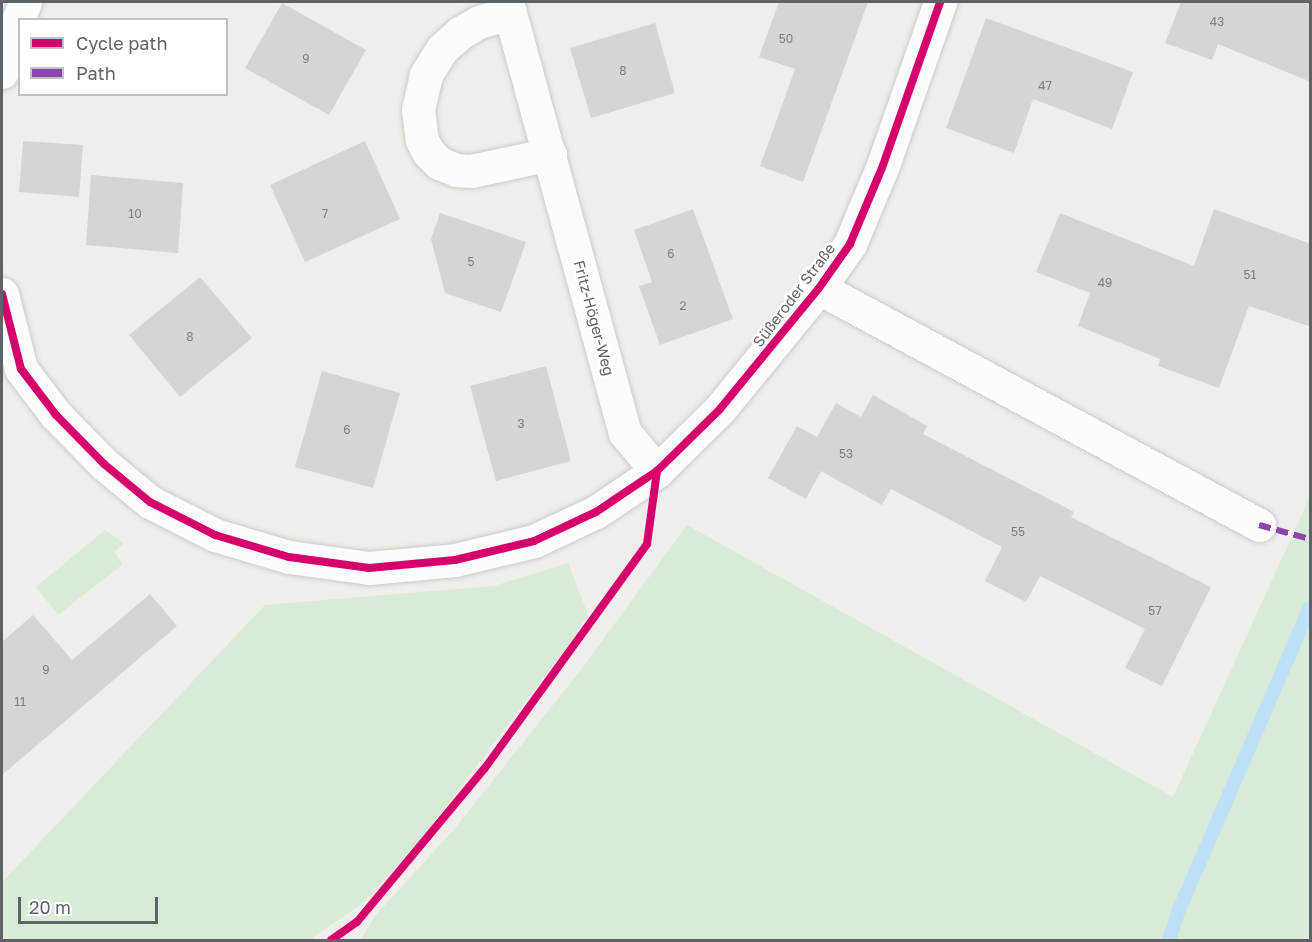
<!DOCTYPE html>
<meta charset="utf-8">
<style>
body{margin:0}
#map{position:relative;width:1312px;height:942px;overflow:hidden;background:#efeeea;font-family:"Golos Text",sans-serif}
div>[style]{position:absolute}
.green>*{inset:0;background:#d8ebd6}
.stream>*{height:14px;margin:-7px;padding:0 7px;transform-origin:7px;border-radius:7px;background:#bfe0f9}
.building>*{inset:0;background:#d6d5d3}
.roads{filter:drop-shadow(0 0 2px #cbcccc) drop-shadow(0 0 2px #cbcccc)}
.street>*{height:33px;margin:-16.5px;padding:0 16.5px;transform-origin:16.5px;border-radius:16.5px;background:#fdfcfc}
.quiet>*{height:6px;margin-top:-3px;transform-origin:0;background:repeating-linear-gradient(90deg,#8e44ad 0 12px,transparent 0 18px)}
.cycleway>*{height:8px;margin:-4px;padding:0 4px;transform-origin:4px;border-radius:4px;background:#d6006c}
span{translate:-50% -50%;white-space:nowrap;text-align:center;line-height:1.15;-webkit-text-stroke:5px #fff;paint-order:stroke}
.number-label{font-size:12px;color:#7e8184}
.number-label span{-webkit-text-stroke-width:0}
.street-label{font-size:15px;color:#5f6368}
.frame{position:absolute;inset:0;border:3px solid #5f6368;pointer-events:none}
.legend{position:absolute;left:18px;top:18px;width:210px;height:78px;box-sizing:border-box;background:#fff;border:2px solid #bfc1c3;margin:0;padding:8px 10px;list-style:none;font-size:18px;color:#5f6368}
.legend li{display:flex;align-items:center;gap:12px;height:30px}
.legend b{width:30px;border:2px solid #bfc1c3}
.scale{position:absolute;left:18px;top:897px;width:140px;height:27px;box-sizing:border-box;border:3px solid #5f6368;border-top:0;padding-left:8px;font-size:18px;line-height:21px;white-space:nowrap;color:#5f6368;-webkit-text-stroke:4px #fff;paint-order:stroke}
</style>
<div id="map">
<div class="green">
<i style="clip-path:polygon(1310px 497px,1310px 940px,361px 940px,374px 917px,452px 832px,580px 671px,687px 525px,1173px 797px)"></i>
<i style="clip-path:polygon(105px 530px,124px 543px,114px 552px,123px 564px,58px 615px,36px 587px)"></i>
<i style="clip-path:polygon(568px 563px,588px 615px,570px 643px,421px 839px,363px 903px,309px 940px,2px 940px,2px 882px,265px 605px,494px 586px)"></i>
</div>
<div class="stream">
<i style="left:1169px;top:940px;width:32px;rotate:-72deg"></i>
<i style="left:1179px;top:910px;width:329px;rotate:-66.6deg"></i>
</div>
<div class="building">
<i style="clip-path:polygon(779px 2px,868px 2px,803px 182px,760px 166px,795px 69px,759px 57px)"></i>
<i style="clip-path:polygon(1181px 2px,1311px 2px,1311px 82px,1218px 44px,1212px 60px,1165px 43px)"></i>
<i style="clip-path:polygon(282px 3px,366px 50px,329px 115px,245px 68px)"></i>
<i style="clip-path:polygon(986px 18px,1133px 72px,1112px 129px,1033px 99px,1014px 153px,946px 128px)"></i>
<i style="clip-path:polygon(655px 23px,675px 93px,591px 118px,570px 48px)"></i>
<i style="clip-path:polygon(23px 141px,83px 145px,79px 197px,19px 192px)"></i>
<i style="clip-path:polygon(365px 141px,400px 219px,305px 262px,270px 185px)"></i>
<i style="clip-path:polygon(91px 175px,183px 183px,178px 253px,86px 245px)"></i>
<i style="clip-path:polygon(693px 209px,733px 319px,660px 345px,639px 286px,652px 282px,634px 230px)"></i>
<i style="clip-path:polygon(1214px 209px,1311px 244px,1311px 327px,1249px 306px,1219px 388px,1158px 366px,1160px 359px,1078px 326px,1090px 293px,1036px 272px,1060px 213px,1194px 266px)"></i>
<i style="clip-path:polygon(440px 213px,526px 242px,501px 312px,445px 293px,431px 239px)"></i>
<i style="clip-path:polygon(200px 277px,252px 338px,180px 397px,129px 335px)"></i>
<i style="clip-path:polygon(546px 366px,571px 461px,496px 481px,470px 386px)"></i>
<i style="clip-path:polygon(322px 371px,400px 393px,373px 488px,295px 467px)"></i>
<i style="clip-path:polygon(873px 395px,927px 426px,923px 434px,1074px 512px,1071px 517px,1211px 587px,1162px 686px,1125px 668px,1145px 629px,1040px 576px,1026px 602px,985px 581px,1002px 547px,891px 489px,882px 505px,821px 471px,806px 499px,768px 478px,797px 426px,817px 437px,836px 403px,861px 417px)"></i>
<i style="clip-path:polygon(150px 594px,177px 626px,2px 775px,2px 642px,33px 615px,72px 660px)"></i>
</div>
<div class="roads">
<div class="street">
<i style="left:507px;top:2px;width:447px;rotate:74.7deg"></i>
<i style="left:625px;top:433px;width:50px;rotate:49.9deg"></i>
<i style="left:510px;top:13px;width:32px;rotate:164deg"></i>
<i style="left:479px;top:22px;width:22px;rotate:150deg"></i>
<i style="left:460px;top:33px;width:24px;rotate:138deg"></i>
<i style="left:442px;top:49px;width:31px;rotate:122deg"></i>
<i style="left:426px;top:75px;width:35px;rotate:103deg"></i>
<i style="left:418px;top:109px;width:31px;rotate:83deg"></i>
<i style="left:422px;top:140px;width:13px;rotate:63deg"></i>
<i style="left:428px;top:152px;width:16px;rotate:45deg"></i>
<i style="left:439px;top:163px;width:18px;rotate:22deg"></i>
<i style="left:456px;top:170px;width:15px;rotate:4deg"></i>
<i style="left:471px;top:171px;width:81px;rotate:-12.1deg"></i>
<i style="left:2px;top:72px;width:18px;rotate:-81deg"></i>
<i style="left:5px;top:54px;width:56px;rotate:-69deg"></i>
<i style="left:819px;top:288px;width:500px;rotate:28.3deg"></i>
<i style="left:2px;top:294px;width:77px;rotate:75.8deg"></i>
<i style="left:21px;top:369px;width:58px;rotate:52.7deg"></i>
<i style="left:56px;top:415px;width:69px;rotate:45.6deg"></i>
<i style="left:104px;top:464px;width:60px;rotate:39.6deg"></i>
<i style="left:150px;top:502px;width:73px;rotate:26.9deg"></i>
<i style="left:215px;top:535px;width:77px;rotate:16.6deg"></i>
<i style="left:289px;top:557px;width:81px;rotate:7.8deg"></i>
<i style="left:369px;top:568px;width:86px;rotate:-5.3deg"></i>
<i style="left:455px;top:560px;width:81px;rotate:-13.5deg"></i>
<i style="left:534px;top:541px;width:68px;rotate:-25.1deg"></i>
<i style="left:596px;top:512px;width:73px;rotate:-33.9deg"></i>
<i style="left:657px;top:471px;width:88px;rotate:-44.5deg"></i>
<i style="left:720px;top:409px;width:156px;rotate:-50.7deg"></i>
<i style="left:819px;top:288px;width:54px;rotate:-54.8deg"></i>
<i style="left:850px;top:244px;width:82px;rotate:-67.2deg"></i>
<i style="left:882px;top:168px;width:176px;rotate:-70.7deg"></i>
</div>
</div>
<div class="quiet">
<i style="left:1259px;top:525px;width:53px;rotate:15.4deg"></i>
</div>
<div class="cycleway">
<i style="left:2px;top:294px;width:77px;rotate:75.8deg"></i>
<i style="left:21px;top:369px;width:58px;rotate:52.7deg"></i>
<i style="left:56px;top:415px;width:69px;rotate:45.6deg"></i>
<i style="left:104px;top:464px;width:60px;rotate:39.6deg"></i>
<i style="left:150px;top:502px;width:73px;rotate:26.9deg"></i>
<i style="left:215px;top:535px;width:77px;rotate:16.6deg"></i>
<i style="left:289px;top:557px;width:81px;rotate:7.8deg"></i>
<i style="left:369px;top:568px;width:86px;rotate:-5.3deg"></i>
<i style="left:455px;top:560px;width:81px;rotate:-13.5deg"></i>
<i style="left:534px;top:541px;width:68px;rotate:-25.1deg"></i>
<i style="left:596px;top:512px;width:73px;rotate:-33.9deg"></i>
<i style="left:657px;top:471px;width:88px;rotate:-44.5deg"></i>
<i style="left:720px;top:409px;width:156px;rotate:-50.7deg"></i>
<i style="left:819px;top:288px;width:54px;rotate:-54.8deg"></i>
<i style="left:850px;top:244px;width:82px;rotate:-67.2deg"></i>
<i style="left:882px;top:168px;width:176px;rotate:-70.7deg"></i>
<i style="left:331px;top:940px;width:32px;rotate:-35deg"></i>
<i style="left:357px;top:922px;width:200px;rotate:-50.3deg"></i>
<i style="left:485px;top:768px;width:276px;rotate:-54.1deg"></i>
<i style="left:647px;top:544px;width:74px;rotate:-82.2deg"></i>
</div>
<div class="number-label">
<span style="left:1217px;top:22px">43</span>
<span style="left:786px;top:39px">50</span>
<span style="left:306px;top:59px">9</span>
<span style="left:623px;top:71px">8</span>
<span style="left:1045px;top:86px">47</span>
<span style="left:135px;top:214px">10</span>
<span style="left:325px;top:214px">7</span>
<span style="left:671px;top:254px">6</span>
<span style="left:471px;top:262px">5</span>
<span style="left:1250px;top:275px">51</span>
<span style="left:1105px;top:283px">49</span>
<span style="left:683px;top:306px">2</span>
<span style="left:190px;top:337px">8</span>
<span style="left:521px;top:424px">3</span>
<span style="left:347px;top:430px">6</span>
<span style="left:846px;top:454px">53</span>
<span style="left:1018px;top:532px">55</span>
<span style="left:1155px;top:611px">57</span>
<span style="left:46px;top:670px">9</span>
<span style="left:20px;top:702px">11</span>
</div>
<div class="street-label">
<span style="left:794px;top:295px;rotate:-53deg">Süßeroder Straße</span>
<span style="left:594px;top:318px;rotate:75deg">Fritz-Höger-Weg</span>
</div>
<div class="frame"></div>
<ul class="legend">
<li><b style="height:8px;background:#d6006c"></b>Cycle path</li>
<li><b style="height:8px;background:#8e44ad"></b>Path</li>
</ul>
<div class="scale">20 m</div>
</div>
